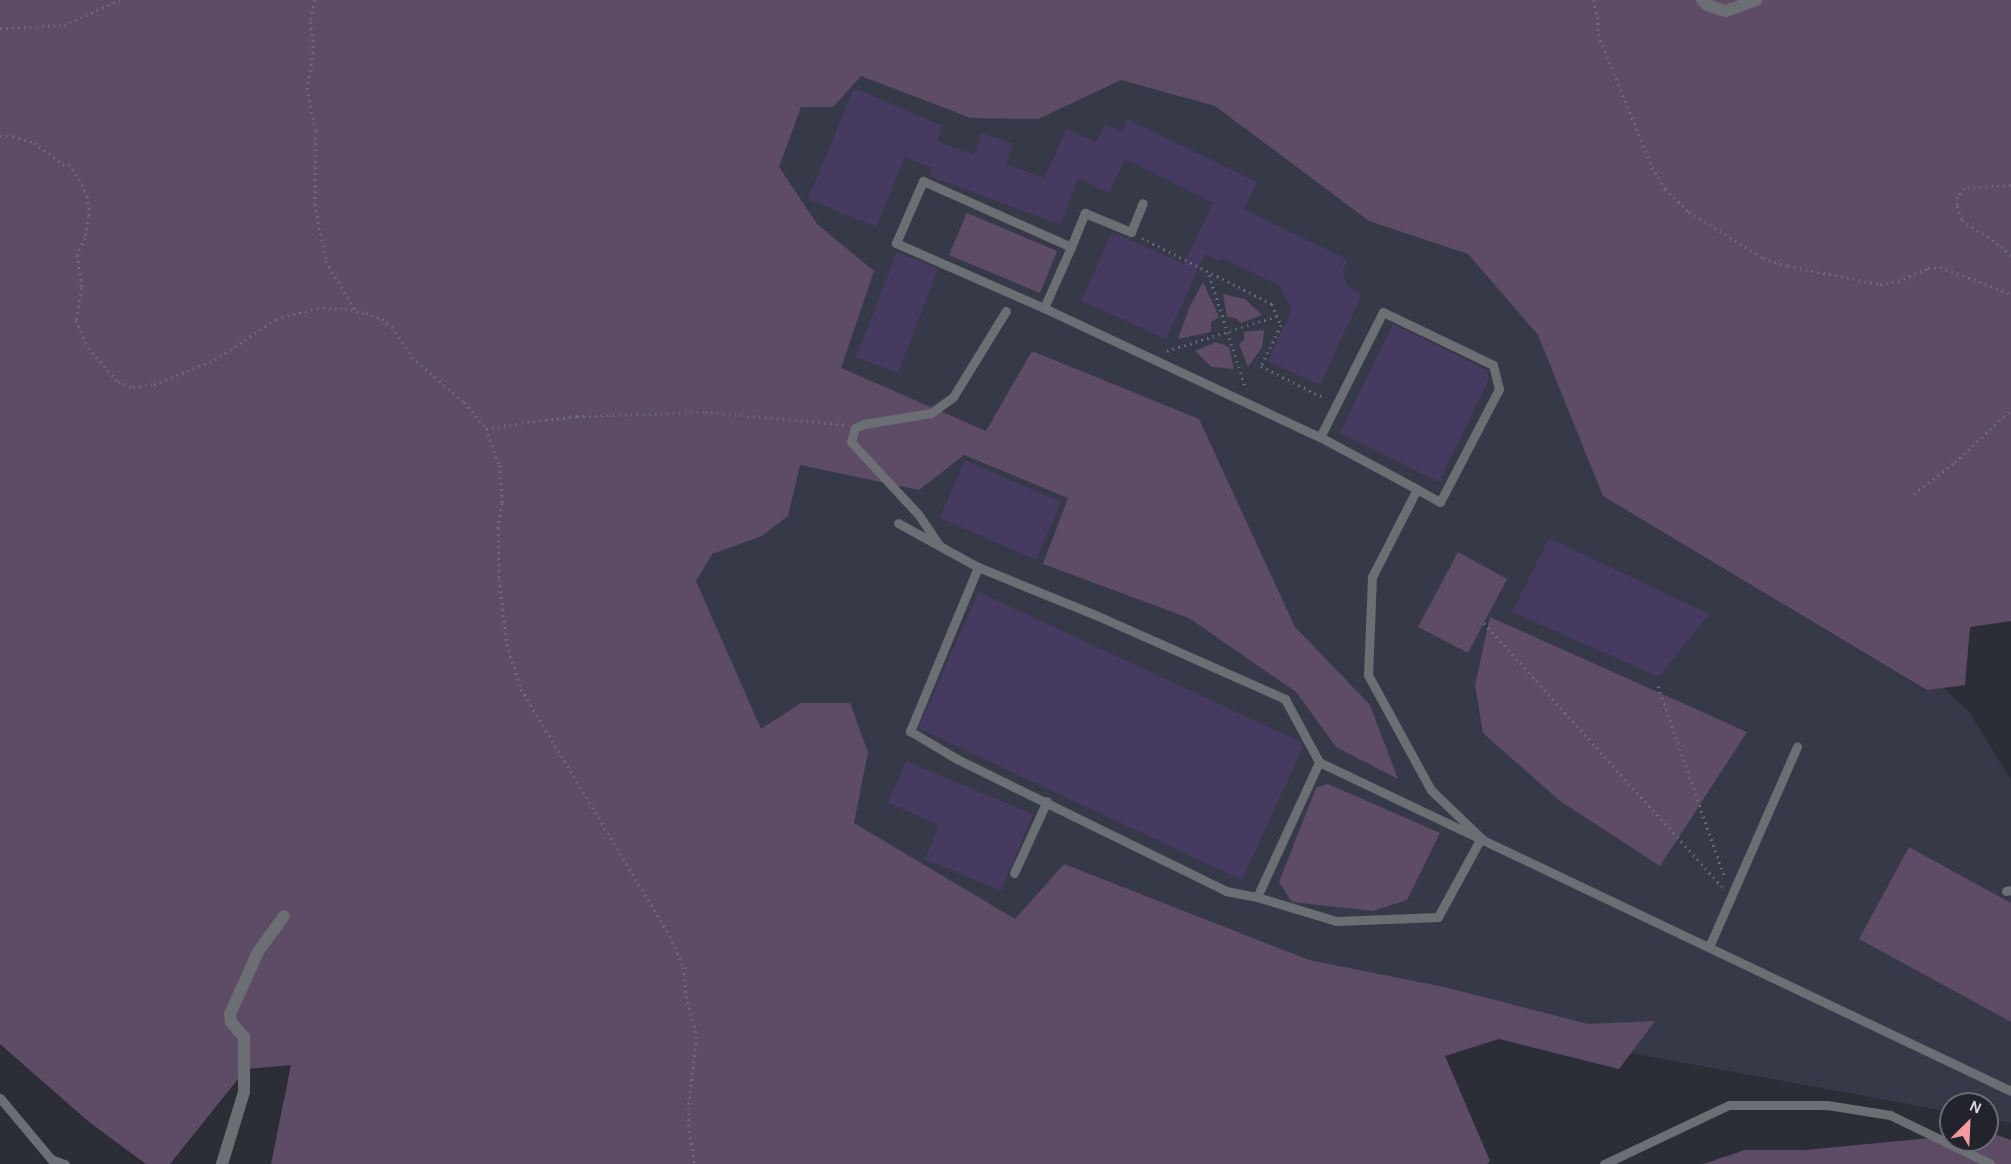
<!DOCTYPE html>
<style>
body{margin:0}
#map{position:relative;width:2011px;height:1164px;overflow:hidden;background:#2b2d37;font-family:Karla,sans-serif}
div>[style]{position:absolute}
.built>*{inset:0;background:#363947}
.green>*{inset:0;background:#5e4b66}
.building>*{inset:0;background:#463a61}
.path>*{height:3px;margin-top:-1.5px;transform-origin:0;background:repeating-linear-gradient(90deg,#6c6e77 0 1.5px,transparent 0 6px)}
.lane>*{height:9px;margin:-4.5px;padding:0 4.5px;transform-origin:4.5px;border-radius:4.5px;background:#6b6e72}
.street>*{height:12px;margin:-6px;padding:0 6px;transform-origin:6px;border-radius:6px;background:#6b6e72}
span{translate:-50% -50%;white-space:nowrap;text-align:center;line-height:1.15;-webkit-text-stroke:4.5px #22232d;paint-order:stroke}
.north{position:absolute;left:1939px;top:1092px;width:60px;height:60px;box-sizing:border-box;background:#22232d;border:2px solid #6a6c74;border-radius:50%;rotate:24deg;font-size:16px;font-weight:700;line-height:24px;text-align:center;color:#d7d9df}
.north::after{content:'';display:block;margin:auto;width:21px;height:27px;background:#f49aa1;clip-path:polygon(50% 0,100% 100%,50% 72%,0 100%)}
</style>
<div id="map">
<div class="built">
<i style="clip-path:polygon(1191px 51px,1516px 276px,1969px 712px,2011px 780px,2011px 1123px,1987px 1118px,1987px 1104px,1951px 1104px,1951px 1112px,1182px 970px,824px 869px,624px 503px,757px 56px)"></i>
</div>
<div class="green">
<i style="clip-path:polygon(0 0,2011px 0,2011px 621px,1970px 627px,1965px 685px,1927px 690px,1603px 496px,1538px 335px,1468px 254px,1369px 221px,1215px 106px,1121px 80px,1038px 119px,971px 118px,861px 76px,833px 107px,801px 107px,779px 167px,817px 224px,874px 271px,841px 368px,986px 431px,1032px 351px,1199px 419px,1295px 627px,1370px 705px,1398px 779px,1336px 747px,1296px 692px,1189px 618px,1043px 564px,1068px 498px,964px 455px,919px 490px,800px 465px,788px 516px,762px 536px,712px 554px,696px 581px,761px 729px,801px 703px,850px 703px,868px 752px,854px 823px,1015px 919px,1064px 864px,1309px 960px,1444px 987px,1588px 1024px,1655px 1021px,1619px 1069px,1499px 1039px,1445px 1056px,1490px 1161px,1487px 1164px,271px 1164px,291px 1065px,246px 1069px,170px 1164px,146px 1164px,89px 1122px,0 1044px)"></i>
<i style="clip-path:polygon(967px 213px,1057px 251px,1040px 293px,949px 255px)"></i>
<i style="clip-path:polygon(1203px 282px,1219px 317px,1211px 322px,1211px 332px,1178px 339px,1189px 308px)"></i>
<i style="clip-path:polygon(1223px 294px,1245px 299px,1262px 315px,1241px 323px,1236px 318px,1227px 317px)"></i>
<i style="clip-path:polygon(1264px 330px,1262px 347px,1248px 367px,1239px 344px,1244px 340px,1244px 332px)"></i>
<i style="clip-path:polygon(1216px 342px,1229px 347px,1234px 369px,1212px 367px,1195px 351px)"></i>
<i style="clip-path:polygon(1458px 552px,1507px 579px,1468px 653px,1418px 627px)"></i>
<i style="clip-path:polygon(1490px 617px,1747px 732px,1660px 866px,1560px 801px,1483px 733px,1475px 685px)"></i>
<i style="clip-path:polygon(1328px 784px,1440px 833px,1407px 900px,1373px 911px,1292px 902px,1279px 882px,1316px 788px)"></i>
<i style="clip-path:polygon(1909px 847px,2011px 903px,2011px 1022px,1859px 939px)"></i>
<i style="clip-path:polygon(1988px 1132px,2011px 1140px,2011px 1164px,1703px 1164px,1745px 1150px,1805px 1150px,1951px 1136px,1951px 1140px,1987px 1140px)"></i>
</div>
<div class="building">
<i style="clip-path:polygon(854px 88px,943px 126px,937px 141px,974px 155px,982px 133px,1013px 144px,1006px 164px,1044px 178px,1067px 129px,1096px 142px,1105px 124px,1122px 132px,1127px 119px,1257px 182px,1244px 209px,1348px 260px,1343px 271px,1347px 286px,1362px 294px,1320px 385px,1268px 361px,1292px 309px,1279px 285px,1221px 258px,1220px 261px,1205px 254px,1166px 339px,1081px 301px,1112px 232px,1184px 264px,1213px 203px,1125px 159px,1109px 193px,1078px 178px,1061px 225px,929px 176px,932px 168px,905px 157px,876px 227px,808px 199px)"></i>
<i style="clip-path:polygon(897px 252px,938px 269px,898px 373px,856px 357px)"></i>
<i style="clip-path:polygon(1393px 324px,1487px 370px,1489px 379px,1439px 482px,1340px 433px)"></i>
<i style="clip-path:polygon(965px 460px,1061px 502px,1036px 560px,940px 518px)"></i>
<i style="clip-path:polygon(1549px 538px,1709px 614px,1659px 677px,1512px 612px)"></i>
<i style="clip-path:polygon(979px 592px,1301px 742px,1303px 747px,1242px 880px,918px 728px)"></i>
<i style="clip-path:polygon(906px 761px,1033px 814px,1001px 891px,925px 859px,939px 825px,888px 803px)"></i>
</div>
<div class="path">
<i style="left:315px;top:0;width:23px;rotate:103deg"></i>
<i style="left:310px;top:22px;width:24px;rotate:81deg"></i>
<i style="left:314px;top:46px;width:43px;rotate:99.5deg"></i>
<i style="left:307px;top:88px;width:44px;rotate:78.2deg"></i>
<i style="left:316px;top:131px;width:73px;rotate:90.8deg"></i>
<i style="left:315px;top:204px;width:58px;rotate:79.1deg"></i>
<i style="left:326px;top:261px;width:57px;rotate:59.4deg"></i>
<i style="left:1593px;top:0;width:18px;rotate:74deg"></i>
<i style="left:1598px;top:17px;width:17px;rotate:90deg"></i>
<i style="left:1598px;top:34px;width:144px;rotate:67.9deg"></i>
<i style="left:1652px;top:167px;width:26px;rotate:59deg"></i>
<i style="left:1665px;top:189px;width:33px;rotate:44deg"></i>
<i style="left:1689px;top:212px;width:87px;rotate:31.9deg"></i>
<i style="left:1763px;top:258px;width:26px;rotate:18deg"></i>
<i style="left:1788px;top:266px;width:94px;rotate:11.1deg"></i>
<i style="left:1880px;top:284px;width:18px;rotate:-9deg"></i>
<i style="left:1898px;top:281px;width:33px;rotate:-23deg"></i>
<i style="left:1928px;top:268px;width:12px;rotate:-5deg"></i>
<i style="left:1940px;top:267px;width:76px;rotate:20.8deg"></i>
<i style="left:0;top:28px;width:64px;rotate:-2.7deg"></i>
<i style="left:64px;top:25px;width:61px;rotate:-24.1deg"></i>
<i style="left:0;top:136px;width:13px"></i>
<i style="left:13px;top:136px;width:22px;rotate:18deg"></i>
<i style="left:34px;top:143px;width:36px;rotate:36deg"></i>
<i style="left:63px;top:164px;width:6px"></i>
<i style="left:69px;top:164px;width:24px;rotate:57deg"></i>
<i style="left:82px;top:184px;width:13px;rotate:67deg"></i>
<i style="left:87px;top:196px;width:20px;rotate:84deg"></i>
<i style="left:89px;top:216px;width:22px;rotate:100deg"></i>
<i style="left:85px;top:238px;width:19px;rotate:115deg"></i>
<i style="left:77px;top:255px;width:33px;rotate:81deg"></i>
<i style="left:82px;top:288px;width:33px;rotate:101deg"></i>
<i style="left:76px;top:320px;width:30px;rotate:67deg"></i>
<i style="left:88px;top:348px;width:45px;rotate:48.6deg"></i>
<i style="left:118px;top:382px;width:16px;rotate:18deg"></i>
<i style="left:133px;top:387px;width:21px;rotate:-8deg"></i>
<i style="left:154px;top:384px;width:66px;rotate:-21.5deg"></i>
<i style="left:215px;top:360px;width:73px;rotate:-33.9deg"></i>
<i style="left:276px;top:319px;width:42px;rotate:-15deg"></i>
<i style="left:317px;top:308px;width:28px;rotate:2deg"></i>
<i style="left:345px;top:309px;width:21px;rotate:11deg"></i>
<i style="left:366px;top:313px;width:17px;rotate:21deg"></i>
<i style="left:382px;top:319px;width:13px;rotate:39deg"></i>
<i style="left:392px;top:327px;width:36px;rotate:56deg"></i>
<i style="left:412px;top:357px;width:69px;rotate:40.9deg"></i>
<i style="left:464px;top:402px;width:34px;rotate:50deg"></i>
<i style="left:486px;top:428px;width:39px;rotate:71deg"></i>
<i style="left:499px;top:465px;width:38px;rotate:85deg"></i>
<i style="left:502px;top:503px;width:25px;rotate:99deg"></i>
<i style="left:498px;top:528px;width:51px;rotate:88.9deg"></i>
<i style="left:499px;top:579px;width:65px;rotate:83deg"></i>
<i style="left:507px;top:644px;width:47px;rotate:72.7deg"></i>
<i style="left:521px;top:689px;width:288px;rotate:58.9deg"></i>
<i style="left:670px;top:936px;width:34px;rotate:67deg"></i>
<i style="left:683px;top:967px;width:29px;rotate:84deg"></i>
<i style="left:686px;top:996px;width:42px;rotate:75deg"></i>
<i style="left:697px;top:1037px;width:71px;rotate:97.3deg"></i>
<i style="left:688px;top:1107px;width:24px;rotate:88deg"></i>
<i style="left:689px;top:1131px;width:34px;rotate:80deg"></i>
<i style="left:2011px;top:185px;width:47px;rotate:176.3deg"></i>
<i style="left:1964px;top:188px;width:11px;rotate:124deg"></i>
<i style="left:1958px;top:197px;width:9px;rotate:96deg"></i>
<i style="left:1957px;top:206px;width:15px;rotate:70deg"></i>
<i style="left:1962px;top:220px;width:47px;rotate:33.7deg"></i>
<i style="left:2001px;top:246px;width:14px;rotate:45deg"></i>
<i style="left:1142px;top:238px;width:146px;rotate:26.9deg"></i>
<i style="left:1272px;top:304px;width:23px;rotate:67deg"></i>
<i style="left:1281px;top:325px;width:46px;rotate:116deg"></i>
<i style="left:1261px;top:366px;width:71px;rotate:26.9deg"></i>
<i style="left:1209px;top:275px;width:120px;rotate:72deg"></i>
<i style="left:1167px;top:351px;width:115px;rotate:-17.7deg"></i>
<i style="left:486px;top:428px;width:92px;rotate:-7.5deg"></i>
<i style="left:577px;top:416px;width:128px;rotate:-1.8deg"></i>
<i style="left:705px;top:412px;width:139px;rotate:5deg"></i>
<i style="left:1914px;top:494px;width:52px;rotate:-38deg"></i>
<i style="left:1955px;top:462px;width:76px;rotate:-42.9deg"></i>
<i style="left:1484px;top:623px;width:355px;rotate:47.9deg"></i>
<i style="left:1658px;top:686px;width:203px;rotate:70.8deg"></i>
</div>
<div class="lane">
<i style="left:1071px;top:247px;width:37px;rotate:-68deg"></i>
<i style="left:1085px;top:213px;width:50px;rotate:22.4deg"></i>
<i style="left:1131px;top:232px;width:31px;rotate:-68deg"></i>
<i style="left:1044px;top:308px;width:162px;rotate:-156.3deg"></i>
<i style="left:896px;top:243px;width:68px;rotate:-66.5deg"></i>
<i style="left:923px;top:181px;width:162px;rotate:24deg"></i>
<i style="left:1071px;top:247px;width:67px;rotate:113.9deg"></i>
<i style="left:1044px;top:308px;width:305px;rotate:25.1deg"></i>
<i style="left:1320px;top:437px;width:110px;rotate:28.2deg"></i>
<i style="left:1417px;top:489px;width:99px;rotate:117.1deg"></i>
<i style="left:1372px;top:577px;width:98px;rotate:92.3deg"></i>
<i style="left:1368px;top:675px;width:131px;rotate:61.3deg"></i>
<i style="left:1431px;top:790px;width:69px;rotate:43.8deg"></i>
<i style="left:1481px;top:838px;width:90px;rotate:118.6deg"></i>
<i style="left:1438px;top:917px;width:102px;rotate:177.8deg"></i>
<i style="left:1336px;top:921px;width:83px;rotate:-163.1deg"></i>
<i style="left:1257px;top:897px;width:149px;rotate:-65.3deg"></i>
<i style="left:1320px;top:437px;width:140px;rotate:-63.3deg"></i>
<i style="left:1383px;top:312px;width:122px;rotate:25.7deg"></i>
<i style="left:1493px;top:365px;width:25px;rotate:76deg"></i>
<i style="left:1499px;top:389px;width:127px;rotate:117.6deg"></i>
<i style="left:1440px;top:502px;width:26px;rotate:-151deg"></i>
<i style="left:898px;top:523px;width:91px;rotate:28.8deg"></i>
<i style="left:978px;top:567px;width:130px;rotate:22.2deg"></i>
<i style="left:1098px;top:616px;width:205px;rotate:23.9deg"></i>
<i style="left:1285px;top:699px;width:72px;rotate:61.6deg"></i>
<i style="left:1319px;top:762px;width:766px;rotate:25.43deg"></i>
<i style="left:939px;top:545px;width:37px;rotate:-124deg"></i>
<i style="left:918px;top:514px;width:98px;rotate:-132.9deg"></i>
<i style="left:851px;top:442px;width:15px;rotate:-74deg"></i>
<i style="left:855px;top:428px;width:10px;rotate:-24deg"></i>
<i style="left:864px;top:424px;width:68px;rotate:-9.3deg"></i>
<i style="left:931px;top:413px;width:27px;rotate:-36deg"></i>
<i style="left:953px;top:397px;width:101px;rotate:-58.4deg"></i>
<i style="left:978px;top:567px;width:178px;rotate:112.5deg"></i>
<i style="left:910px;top:731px;width:55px;rotate:30.8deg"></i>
<i style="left:957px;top:759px;width:300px;rotate:26.1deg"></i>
<i style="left:1226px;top:891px;width:32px;rotate:11deg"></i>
<i style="left:1014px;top:873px;width:79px;rotate:-65.4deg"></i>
<i style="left:2006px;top:891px;width:5px;rotate:-11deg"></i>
<i style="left:1709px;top:947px;width:219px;rotate:-66.3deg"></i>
<i style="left:0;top:1098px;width:80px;rotate:50.1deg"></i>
<i style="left:51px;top:1159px;width:15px;rotate:20deg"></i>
<i style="left:1604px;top:1164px;width:138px;rotate:-25.3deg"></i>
<i style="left:1729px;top:1105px;width:98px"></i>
<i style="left:1827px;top:1105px;width:64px;rotate:9deg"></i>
<i style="left:1890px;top:1115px;width:112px;rotate:25.9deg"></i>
</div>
<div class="street">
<i style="left:1702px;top:0;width:7px;rotate:45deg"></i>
<i style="left:1707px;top:5px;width:20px;rotate:18deg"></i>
<i style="left:1726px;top:11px;width:32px;rotate:-20deg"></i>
<i style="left:222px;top:1164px;width:75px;rotate:-73deg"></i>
<i style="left:244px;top:1092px;width:55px;rotate:-90deg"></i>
<i style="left:244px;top:1037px;width:20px;rotate:-131deg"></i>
<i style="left:231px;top:1022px;width:8px;rotate:-97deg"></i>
<i style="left:230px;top:1014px;width:68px;rotate:-65.7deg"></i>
<i style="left:258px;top:952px;width:44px;rotate:-54.2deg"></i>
</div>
<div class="north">N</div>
</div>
